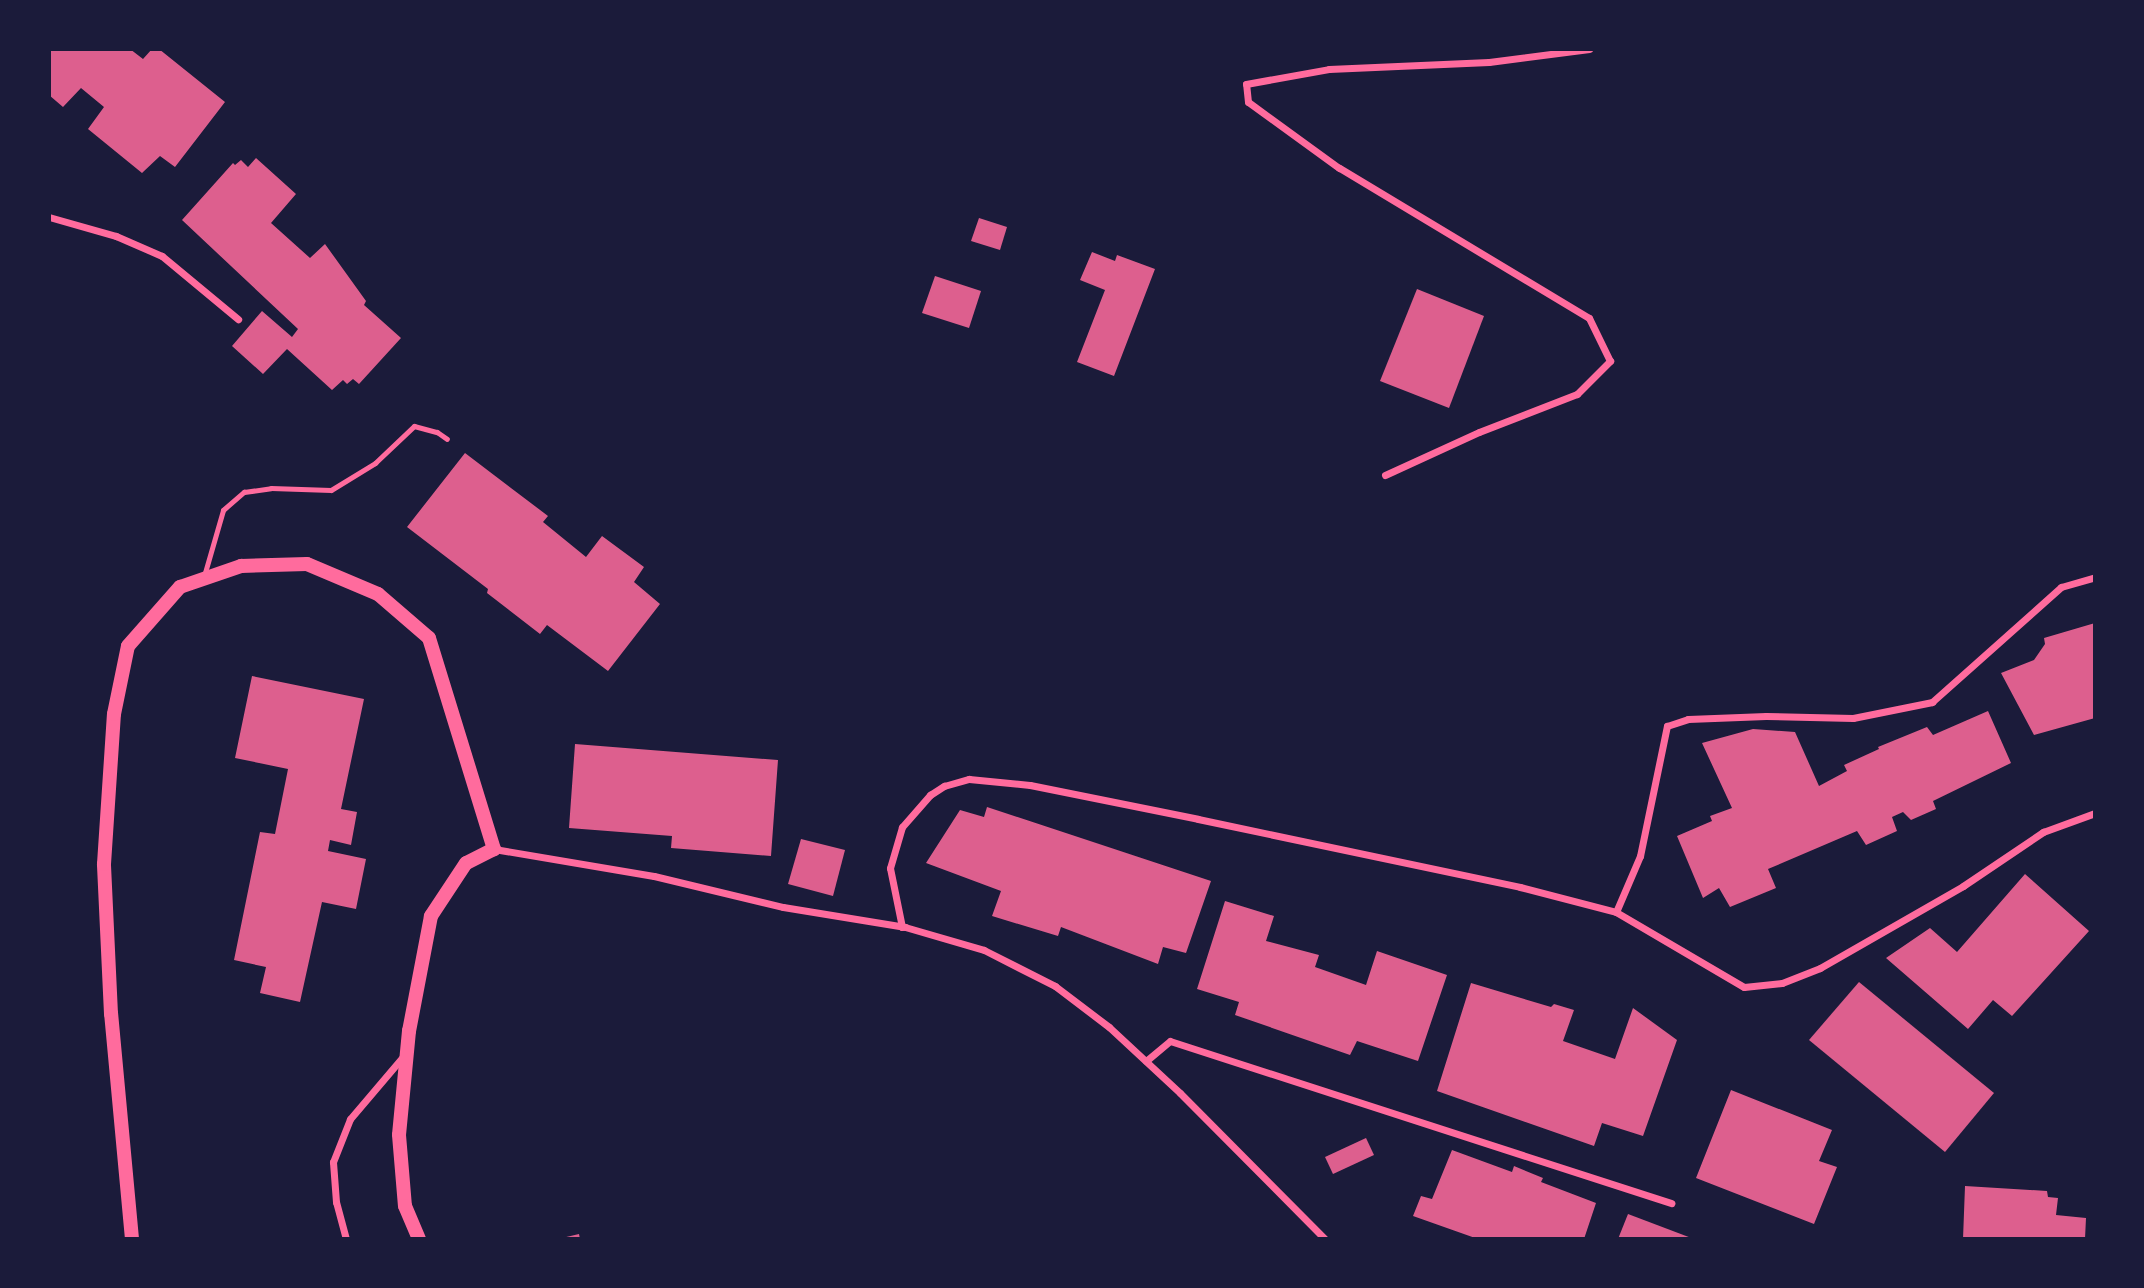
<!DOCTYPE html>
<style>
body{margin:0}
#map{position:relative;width:2144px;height:1288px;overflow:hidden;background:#1b1b3a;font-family:"Source Sans 3",sans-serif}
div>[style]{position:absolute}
.building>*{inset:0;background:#dd5f8e}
.service>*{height:5px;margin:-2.5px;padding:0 2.5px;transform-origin:2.5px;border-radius:2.5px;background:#ff6b9d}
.minor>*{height:7px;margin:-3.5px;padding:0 3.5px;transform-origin:3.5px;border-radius:3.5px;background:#ff6b9d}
.secondary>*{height:14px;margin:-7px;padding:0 7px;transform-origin:7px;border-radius:7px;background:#ff6b9d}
span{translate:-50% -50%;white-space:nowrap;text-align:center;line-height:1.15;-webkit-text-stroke:6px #1b1b3a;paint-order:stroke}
.frame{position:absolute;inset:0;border:51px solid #1b1b3a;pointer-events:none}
</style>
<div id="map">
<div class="building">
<i style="clip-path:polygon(49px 49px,130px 49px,143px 59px,152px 49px,159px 49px,225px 102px,175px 167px,160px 156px,142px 173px,88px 129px,104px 107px,81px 88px,63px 107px,49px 95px)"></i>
<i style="clip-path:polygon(256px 158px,296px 194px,271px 223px,310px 258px,325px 244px,366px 301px,364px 305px,401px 338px,359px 384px,353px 379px,347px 384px,343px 380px,332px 390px,287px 349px,263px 374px,232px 346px,262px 311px,292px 337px,298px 329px,182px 220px,233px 163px,235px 165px,241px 160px,248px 167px)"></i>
<i style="clip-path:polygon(979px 218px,1007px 227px,1000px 250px,971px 241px)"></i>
<i style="clip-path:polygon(1092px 252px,1115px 261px,1117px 255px,1155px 269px,1114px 376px,1077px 362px,1105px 290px,1080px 280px)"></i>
<i style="clip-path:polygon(935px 276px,981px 291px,969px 328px,922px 313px)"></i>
<i style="clip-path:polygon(1417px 289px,1484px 316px,1449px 408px,1380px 381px)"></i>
<i style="clip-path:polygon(465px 453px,548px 516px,543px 522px,586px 557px,602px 536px,644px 567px,634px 582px,660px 604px,608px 671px,547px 625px,540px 634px,487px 593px,488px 589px,407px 527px)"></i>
<i style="clip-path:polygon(2095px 623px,2095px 718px,2034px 735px,2001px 673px,2034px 660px,2045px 644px,2044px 638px)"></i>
<i style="clip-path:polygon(252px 676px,364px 699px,341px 809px,357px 812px,351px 845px,330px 840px,328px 851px,366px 859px,356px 909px,322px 902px,300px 1002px,260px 993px,266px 967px,234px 960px,260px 832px,275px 834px,288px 769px,235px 758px)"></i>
<i style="clip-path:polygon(1988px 711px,2011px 763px,1933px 801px,1936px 809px,1911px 820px,1903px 812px,1892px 817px,1897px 831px,1866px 845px,1857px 831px,1768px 869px,1776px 888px,1730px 907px,1719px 888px,1703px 898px,1677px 836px,1712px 821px,1710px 816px,1732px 808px,1702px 743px,1753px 729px,1795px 732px,1819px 786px,1847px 771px,1844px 765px,1879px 749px,1878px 747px,1927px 727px,1933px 735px)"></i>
<i style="clip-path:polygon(575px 744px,778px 760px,771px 856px,671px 848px,672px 836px,569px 828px)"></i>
<i style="clip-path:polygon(987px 807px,1211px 881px,1186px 953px,1163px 947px,1158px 964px,1061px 927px,1058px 936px,992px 916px,1001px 891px,926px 863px,960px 810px,984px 817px)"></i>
<i style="clip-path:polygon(801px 839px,845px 850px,833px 896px,788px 884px)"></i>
<i style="clip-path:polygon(2025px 874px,2089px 931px,2012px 1016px,1993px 1000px,1968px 1029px,1886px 958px,1930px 928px,1957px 952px)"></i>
<i style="clip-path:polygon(1225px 901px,1274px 916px,1266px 941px,1319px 955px,1315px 967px,1366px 985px,1377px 951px,1447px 975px,1418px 1061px,1357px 1041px,1350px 1055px,1235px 1015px,1239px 1002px,1197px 989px)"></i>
<i style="clip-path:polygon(1859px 982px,1994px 1093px,1945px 1152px,1809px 1040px)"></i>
<i style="clip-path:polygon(1471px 983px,1551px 1007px,1554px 1004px,1574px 1010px,1563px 1041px,1615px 1059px,1633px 1008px,1677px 1040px,1643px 1136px,1602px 1123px,1594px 1146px,1437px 1091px)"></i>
<i style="clip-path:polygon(1731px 1090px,1832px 1130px,1819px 1161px,1837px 1167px,1814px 1224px,1696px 1178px)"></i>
<i style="clip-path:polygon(1366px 1138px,1374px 1155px,1333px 1174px,1325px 1157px)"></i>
<i style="clip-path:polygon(1452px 1150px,1512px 1172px,1514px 1166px,1543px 1178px,1541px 1182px,1596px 1203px,1584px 1239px,1478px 1239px,1413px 1216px,1421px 1196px,1432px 1199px)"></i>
<i style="clip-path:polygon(1965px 1186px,2047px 1191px,2048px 1197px,2058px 1198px,2056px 1215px,2086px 1218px,2085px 1239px,1963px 1239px)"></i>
<i style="clip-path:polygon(1628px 1214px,1694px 1239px,1618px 1239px)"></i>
<i style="clip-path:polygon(579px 1234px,580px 1239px,562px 1239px,562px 1238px)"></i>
</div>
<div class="service">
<i style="left:204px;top:576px;width:69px;rotate:-73.9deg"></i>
<i style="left:223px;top:510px;width:28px;rotate:-41deg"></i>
<i style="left:244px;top:492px;width:27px;rotate:-8deg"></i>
<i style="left:271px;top:488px;width:60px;rotate:1.9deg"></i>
<i style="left:331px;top:490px;width:52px;rotate:-31.5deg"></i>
<i style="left:375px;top:463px;width:54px;rotate:-43.5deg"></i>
<i style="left:414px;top:426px;width:24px;rotate:15deg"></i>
<i style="left:437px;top:432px;width:12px;rotate:35deg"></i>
</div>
<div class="minor">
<i style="left:49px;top:217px;width:70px;rotate:15.8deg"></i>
<i style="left:116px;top:236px;width:50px;rotate:23.5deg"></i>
<i style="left:162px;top:256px;width:99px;rotate:39.7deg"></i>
<i style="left:1385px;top:475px;width:103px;rotate:-24.6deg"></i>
<i style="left:1479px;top:432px;width:105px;rotate:-21.2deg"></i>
<i style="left:1577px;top:394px;width:47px;rotate:-45deg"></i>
<i style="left:1610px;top:361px;width:48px;rotate:-116deg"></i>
<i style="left:1589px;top:318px;width:292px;rotate:-149deg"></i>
<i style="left:1339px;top:168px;width:112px;rotate:-144deg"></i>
<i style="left:1248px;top:102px;width:18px;rotate:-96deg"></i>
<i style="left:1246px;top:84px;width:84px;rotate:-10.2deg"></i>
<i style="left:1329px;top:69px;width:160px;rotate:-2.5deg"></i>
<i style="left:1489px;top:62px;width:101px;rotate:-7.4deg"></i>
<i style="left:494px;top:849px;width:162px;rotate:9.6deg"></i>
<i style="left:654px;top:876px;width:133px;rotate:13.5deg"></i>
<i style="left:783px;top:907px;width:124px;rotate:9.3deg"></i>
<i style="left:905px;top:927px;width:82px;rotate:16.2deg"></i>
<i style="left:984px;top:950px;width:80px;rotate:26.9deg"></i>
<i style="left:1055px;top:986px;width:68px;rotate:37.2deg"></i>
<i style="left:1109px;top:1027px;width:97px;rotate:42.9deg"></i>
<i style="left:1180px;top:1093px;width:206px;rotate:45.2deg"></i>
<i style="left:1616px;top:912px;width:61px;rotate:-66.8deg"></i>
<i style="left:1640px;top:856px;width:133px;rotate:-78.3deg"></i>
<i style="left:1667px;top:726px;width:22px;rotate:-18deg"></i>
<i style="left:1688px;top:719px;width:78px;rotate:-2.2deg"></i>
<i style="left:1766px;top:716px;width:87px;rotate:1.3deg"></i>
<i style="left:1853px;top:718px;width:81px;rotate:-11.4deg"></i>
<i style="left:1932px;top:702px;width:173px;rotate:-41.7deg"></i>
<i style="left:2061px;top:587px;width:35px;rotate:-16deg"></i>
<i style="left:902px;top:927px;width:60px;rotate:-101.5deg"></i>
<i style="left:890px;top:868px;width:43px;rotate:-73.7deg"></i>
<i style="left:902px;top:827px;width:43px;rotate:-48.8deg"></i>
<i style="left:930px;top:795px;width:17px;rotate:-33deg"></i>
<i style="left:944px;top:786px;width:26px;rotate:-16deg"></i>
<i style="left:969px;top:779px;width:61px;rotate:5.6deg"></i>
<i style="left:1030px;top:785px;width:171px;rotate:11.4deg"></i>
<i style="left:1198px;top:819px;width:329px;rotate:11.9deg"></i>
<i style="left:1520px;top:887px;width:99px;rotate:14.6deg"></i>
<i style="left:1616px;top:912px;width:148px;rotate:30.4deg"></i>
<i style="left:1744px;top:987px;width:38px;rotate:-6deg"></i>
<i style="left:1782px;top:983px;width:41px;rotate:-21.5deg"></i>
<i style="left:1820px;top:968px;width:165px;rotate:-29.8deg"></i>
<i style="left:1963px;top:886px;width:97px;rotate:-34deg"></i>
<i style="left:2043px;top:832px;width:55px;rotate:-20.1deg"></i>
<i style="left:1146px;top:1061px;width:31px;rotate:-40deg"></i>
<i style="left:1170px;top:1041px;width:527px;rotate:17.92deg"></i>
<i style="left:346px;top:1239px;width:38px;rotate:-105deg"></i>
<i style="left:336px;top:1202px;width:40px;rotate:-94.3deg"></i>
<i style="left:333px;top:1162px;width:46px;rotate:-68.4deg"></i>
<i style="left:350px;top:1119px;width:87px;rotate:-49.7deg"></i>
</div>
<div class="secondary">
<i style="left:132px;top:1239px;width:226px;rotate:-95.3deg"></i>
<i style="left:111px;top:1014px;width:150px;rotate:-92.7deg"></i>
<i style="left:104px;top:864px;width:150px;rotate:-86.2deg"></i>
<i style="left:114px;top:714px;width:69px;rotate:-78.4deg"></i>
<i style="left:128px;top:646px;width:79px;rotate:-48.6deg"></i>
<i style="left:180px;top:587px;width:65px;rotate:-19deg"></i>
<i style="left:241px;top:566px;width:66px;rotate:-1.7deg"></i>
<i style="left:307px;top:564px;width:77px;rotate:22.9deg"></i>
<i style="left:378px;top:594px;width:67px;rotate:40.8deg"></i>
<i style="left:429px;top:638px;width:221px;rotate:72.9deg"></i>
<i style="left:494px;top:849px;width:31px;rotate:153deg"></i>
<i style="left:466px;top:863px;width:64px;rotate:123.4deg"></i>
<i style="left:431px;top:916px;width:117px;rotate:100.8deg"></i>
<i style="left:409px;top:1031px;width:104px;rotate:95.5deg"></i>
<i style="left:399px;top:1135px;width:71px;rotate:85.2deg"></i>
<i style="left:405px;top:1206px;width:36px;rotate:67deg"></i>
</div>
<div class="frame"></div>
</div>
